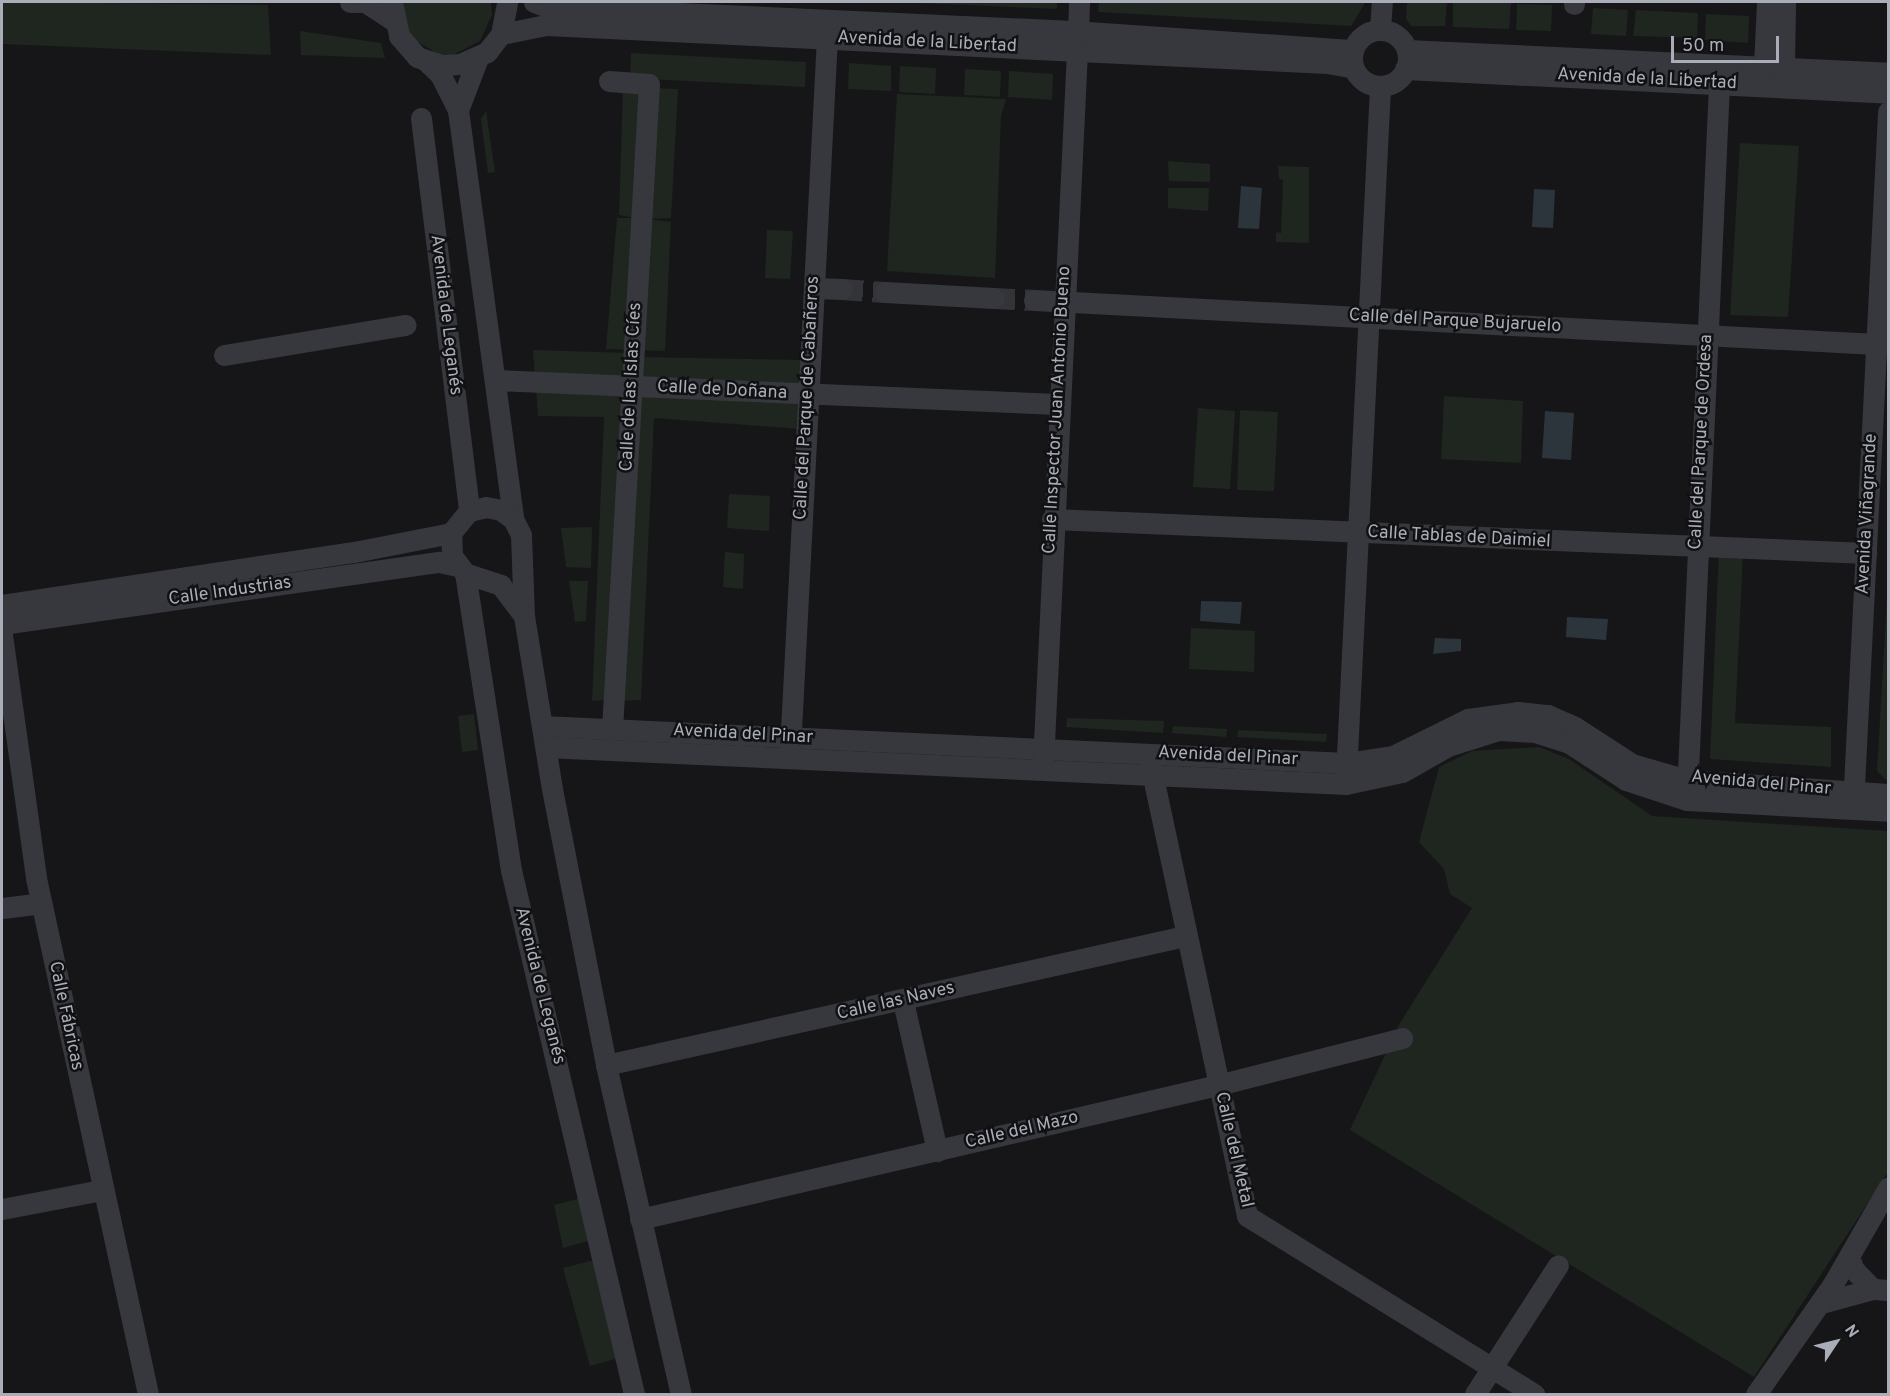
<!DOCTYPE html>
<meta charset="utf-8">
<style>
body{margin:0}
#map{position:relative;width:1890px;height:1396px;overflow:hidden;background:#161618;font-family:Overpass,sans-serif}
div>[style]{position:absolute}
.green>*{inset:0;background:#1e261f}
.water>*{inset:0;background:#2c353c}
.minor-tunnel>*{height:21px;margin-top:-10.5px;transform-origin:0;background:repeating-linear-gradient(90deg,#333438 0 21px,transparent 0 31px)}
.minor>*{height:21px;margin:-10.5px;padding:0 10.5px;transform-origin:10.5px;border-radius:10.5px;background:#37383d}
.minor>.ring{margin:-10.5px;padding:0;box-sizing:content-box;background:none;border:21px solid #37383d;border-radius:50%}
span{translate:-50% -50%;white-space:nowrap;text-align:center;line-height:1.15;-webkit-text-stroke:5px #111113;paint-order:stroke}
.street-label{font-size:18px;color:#a8adb8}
.frame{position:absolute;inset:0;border:3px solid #a8adb8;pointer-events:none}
.north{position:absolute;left:1806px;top:1312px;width:60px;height:60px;-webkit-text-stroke:4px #111113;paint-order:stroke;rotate:55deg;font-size:16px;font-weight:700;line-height:24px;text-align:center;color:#a8adb8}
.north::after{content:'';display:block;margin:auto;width:21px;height:27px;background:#a8adb8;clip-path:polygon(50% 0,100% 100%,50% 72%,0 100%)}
.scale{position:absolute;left:1671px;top:36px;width:108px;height:27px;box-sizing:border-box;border:3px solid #a8adb8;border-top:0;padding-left:8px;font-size:18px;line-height:21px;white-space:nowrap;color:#a8adb8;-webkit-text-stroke:4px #111113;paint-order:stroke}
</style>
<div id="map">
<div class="green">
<i style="clip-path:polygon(2px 2px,268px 5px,271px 55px,2px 44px)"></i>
<i style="clip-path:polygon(403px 2px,491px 2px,492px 15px,480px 41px,453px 55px,438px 54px,413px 39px,405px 26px)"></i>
<i style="clip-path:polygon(895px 2px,1057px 2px,1057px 9px)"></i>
<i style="clip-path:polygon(1099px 2px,1336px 2px,1365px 3px,1351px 26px,1098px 12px)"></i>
<i style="clip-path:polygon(1407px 2px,1447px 2px,1445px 26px,1411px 26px,1406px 19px)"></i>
<i style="clip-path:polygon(1453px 2px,1511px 3px,1509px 29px,1453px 27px)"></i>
<i style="clip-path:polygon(1517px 4px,1552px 5px,1551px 31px,1516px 30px)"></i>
<i style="clip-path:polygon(1593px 8px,1628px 10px,1626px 36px,1591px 34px)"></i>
<i style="clip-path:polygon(1636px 10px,1698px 13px,1697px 38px,1633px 36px)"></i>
<i style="clip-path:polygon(1706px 14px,1749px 16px,1748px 43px,1705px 40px)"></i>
<i style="clip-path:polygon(300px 31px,381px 43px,385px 58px,301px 55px)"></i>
<i style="clip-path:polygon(631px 53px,806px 62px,805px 87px,630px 78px)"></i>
<i style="clip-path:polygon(849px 63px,891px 66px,891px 91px,848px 89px)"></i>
<i style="clip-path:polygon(900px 66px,936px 68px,935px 94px,899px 92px)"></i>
<i style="clip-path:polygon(965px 69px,1001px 71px,1000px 97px,964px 95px)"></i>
<i style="clip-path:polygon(1009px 71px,1053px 74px,1052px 100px,1008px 97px)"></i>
<i style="clip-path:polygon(623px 87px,678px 89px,671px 218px,647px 219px,671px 222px,665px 351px,606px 349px,617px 218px,635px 218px,619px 215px)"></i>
<i style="clip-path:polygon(897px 94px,1006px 99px,1001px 116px,995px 278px,887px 271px)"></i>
<i style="clip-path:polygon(486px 111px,495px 172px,488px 173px,481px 119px)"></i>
<i style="clip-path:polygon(1740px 143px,1799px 146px,1788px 317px,1730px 315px)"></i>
<i style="clip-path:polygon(1168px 161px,1210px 164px,1210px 182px,1169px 181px)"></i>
<i style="clip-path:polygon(1278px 166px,1309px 167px,1309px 243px,1276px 242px,1276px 232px,1281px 233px,1283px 180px,1279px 179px)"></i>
<i style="clip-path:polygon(1168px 188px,1209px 188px,1208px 211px,1168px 208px)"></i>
<i style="clip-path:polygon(767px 230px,793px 231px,790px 279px,765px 278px)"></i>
<i style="clip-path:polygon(533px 350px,630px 353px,629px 383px,535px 377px)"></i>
<i style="clip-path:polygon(640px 357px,803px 360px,802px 389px,639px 382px)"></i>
<i style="clip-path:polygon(536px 388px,627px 392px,610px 700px,592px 701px,604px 417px,538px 416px)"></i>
<i style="clip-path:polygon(639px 394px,803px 400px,801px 429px,654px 418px,641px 700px,618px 701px)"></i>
<i style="clip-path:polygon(1444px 396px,1523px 401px,1521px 463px,1441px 459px)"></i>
<i style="clip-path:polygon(1198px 408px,1235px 411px,1230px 489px,1193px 487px)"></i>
<i style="clip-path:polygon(1240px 410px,1278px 412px,1274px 491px,1237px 490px)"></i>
<i style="clip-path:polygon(729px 494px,770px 496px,769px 531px,727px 528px)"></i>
<i style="clip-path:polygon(592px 527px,591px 568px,566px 567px,561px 528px)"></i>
<i style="clip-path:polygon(1719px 550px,1743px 552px,1735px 723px,1831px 727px,1831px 767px,1710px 759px)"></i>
<i style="clip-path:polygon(725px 552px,744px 554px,743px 589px,723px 587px)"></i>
<i style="clip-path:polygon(569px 581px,588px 581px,586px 621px,575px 622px)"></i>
<i style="clip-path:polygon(1888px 581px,1888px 782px,1877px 771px)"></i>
<i style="clip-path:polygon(1191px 628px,1255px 631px,1254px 672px,1189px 669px)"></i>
<i style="clip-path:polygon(474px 714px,478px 750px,462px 752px,458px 716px)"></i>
<i style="clip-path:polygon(1067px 718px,1164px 721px,1163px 733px,1066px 727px)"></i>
<i style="clip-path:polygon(1173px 726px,1227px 729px,1226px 737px,1172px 733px)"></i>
<i style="clip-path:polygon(1238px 730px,1327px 734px,1326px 742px,1237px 737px)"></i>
<i style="clip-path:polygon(1539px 747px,1569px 759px,1652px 816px,1888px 831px,1888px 1172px,1754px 1377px,1350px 1130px,1400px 1023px,1472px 908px,1450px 894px,1444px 869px,1419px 842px,1439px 767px,1472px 751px)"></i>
<i style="clip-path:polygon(581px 1198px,592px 1240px,563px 1248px,554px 1205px)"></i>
<i style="clip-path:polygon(594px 1260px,619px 1358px,590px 1366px,563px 1268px)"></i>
</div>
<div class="water">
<i style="clip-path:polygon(1241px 186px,1262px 188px,1259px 229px,1238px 228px)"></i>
<i style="clip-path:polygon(1534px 189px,1555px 190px,1553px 228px,1532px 227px)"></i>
<i style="clip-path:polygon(1545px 411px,1574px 413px,1571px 460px,1542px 458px)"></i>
<i style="clip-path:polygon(1201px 601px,1242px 602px,1240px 624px,1200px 621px)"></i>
<i style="clip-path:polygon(1567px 617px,1608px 619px,1606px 640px,1566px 637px)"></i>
<i style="clip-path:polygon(1435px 638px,1461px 639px,1461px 651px,1433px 654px)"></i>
</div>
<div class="minor-tunnel">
<i style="left:842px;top:289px;width:43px;rotate:4deg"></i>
<i style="left:994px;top:298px;width:40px;rotate:2.9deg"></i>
</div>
<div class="minor">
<i style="left:350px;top:2px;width:15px"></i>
<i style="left:365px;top:2px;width:33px;rotate:33deg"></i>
<i style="left:392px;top:2px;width:35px;rotate:78deg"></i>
<i style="left:399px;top:36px;width:28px;rotate:49deg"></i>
<i style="left:417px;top:57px;width:26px;rotate:18deg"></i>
<i style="left:442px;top:65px;width:18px;rotate:-3deg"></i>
<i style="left:460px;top:64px;width:30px;rotate:-24deg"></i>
<i style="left:487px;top:52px;width:23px;rotate:-52deg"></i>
<i style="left:501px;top:34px;width:33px;rotate:-79deg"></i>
<i style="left:534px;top:2px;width:14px;rotate:21deg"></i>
<i style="left:547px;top:7px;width:527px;rotate:2.61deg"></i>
<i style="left:1073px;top:31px;width:281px;rotate:3.9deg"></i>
<i style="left:1574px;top:4px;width:2px;rotate:-90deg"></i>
<i style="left:1380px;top:29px;width:27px;rotate:-86deg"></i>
<i class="ring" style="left:1352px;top:30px;width:35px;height:35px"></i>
<i style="left:1078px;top:32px;width:30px;rotate:-88deg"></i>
<i style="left:501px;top:34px;width:46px;rotate:-11.3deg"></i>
<i style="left:546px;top:25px;width:782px;rotate:2.79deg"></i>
<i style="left:1327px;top:63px;width:27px;rotate:10deg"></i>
<i style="left:1407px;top:50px;width:482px;rotate:2.7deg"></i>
<i style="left:426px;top:61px;width:19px;rotate:43deg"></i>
<i style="left:440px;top:74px;width:40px;rotate:63.4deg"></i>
<i style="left:458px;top:110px;width:413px;rotate:82.3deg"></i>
<i style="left:1764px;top:66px;width:64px;rotate:-87.3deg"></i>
<i style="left:1784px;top:67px;width:65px;rotate:-89.1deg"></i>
<i style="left:1405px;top:69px;width:484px;rotate:2.8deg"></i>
<i style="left:609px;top:81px;width:40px;rotate:4.3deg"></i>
<i style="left:649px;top:84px;width:646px;rotate:93.28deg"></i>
<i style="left:458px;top:110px;width:56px;rotate:-69deg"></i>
<i style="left:421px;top:118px;width:396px;rotate:83deg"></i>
<i style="left:814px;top:288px;width:28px;rotate:2deg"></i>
<i style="left:885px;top:292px;width:109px;rotate:3.2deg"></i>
<i style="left:1034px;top:300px;width:843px;rotate:2.99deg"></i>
<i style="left:224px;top:355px;width:184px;rotate:-9.4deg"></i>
<i style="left:495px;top:380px;width:563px;rotate:2.45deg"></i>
<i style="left:1052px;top:519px;width:815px;rotate:2.39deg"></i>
<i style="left:465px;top:573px;width:301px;rotate:81.2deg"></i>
<i style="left:511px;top:870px;width:538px;rotate:76.79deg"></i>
<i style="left:2px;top:605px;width:356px;rotate:-8.6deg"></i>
<i style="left:354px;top:552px;width:99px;rotate:-11.1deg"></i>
<i style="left:524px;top:616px;width:39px;rotate:-127deg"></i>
<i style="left:501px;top:585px;width:38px;rotate:-162deg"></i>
<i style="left:465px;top:573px;width:21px;rotate:-127deg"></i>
<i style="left:452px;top:556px;width:23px;rotate:-92deg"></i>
<i style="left:451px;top:533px;width:28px;rotate:-51deg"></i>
<i style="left:469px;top:511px;width:17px;rotate:-13deg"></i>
<i style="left:486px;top:507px;width:15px;rotate:11deg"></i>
<i style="left:501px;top:510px;width:15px;rotate:37deg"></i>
<i style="left:513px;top:519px;width:18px;rotate:63deg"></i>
<i style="left:521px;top:535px;width:81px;rotate:87.9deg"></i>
<i style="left:524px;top:616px;width:175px;rotate:80.8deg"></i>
<i style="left:552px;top:789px;width:281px;rotate:78.9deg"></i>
<i style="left:606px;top:1065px;width:337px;rotate:77.2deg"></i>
<i style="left:2px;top:624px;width:441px;rotate:-8.1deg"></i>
<i style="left:439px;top:562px;width:19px;rotate:12deg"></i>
<i style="left:2px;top:635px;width:245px;rotate:82deg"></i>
<i style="left:36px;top:878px;width:528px;rotate:77.75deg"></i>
<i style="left:542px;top:726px;width:806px;rotate:2.63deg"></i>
<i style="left:1347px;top:763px;width:47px;rotate:-8.7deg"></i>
<i style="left:1393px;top:756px;width:84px;rotate:-26.3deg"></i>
<i style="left:1468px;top:719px;width:50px;rotate:-8deg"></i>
<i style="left:1518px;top:712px;width:30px;rotate:6deg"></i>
<i style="left:1548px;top:715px;width:30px;rotate:24deg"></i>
<i style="left:1575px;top:727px;width:68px;rotate:33deg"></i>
<i style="left:1632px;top:764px;width:57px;rotate:16.2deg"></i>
<i style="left:1687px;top:780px;width:201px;rotate:4deg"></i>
<i style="left:546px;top:747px;width:801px;rotate:2.65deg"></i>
<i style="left:1346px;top:784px;width:57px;rotate:-12.1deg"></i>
<i style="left:1402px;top:772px;width:53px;rotate:-29.5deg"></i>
<i style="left:1448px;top:746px;width:52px;rotate:-17.7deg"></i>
<i style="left:1498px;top:730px;width:37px;rotate:3deg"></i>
<i style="left:1535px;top:732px;width:36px;rotate:18deg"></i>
<i style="left:1569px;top:743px;width:68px;rotate:33deg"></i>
<i style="left:1626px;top:780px;width:64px;rotate:18.2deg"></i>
<i style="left:1687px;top:800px;width:201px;rotate:3.1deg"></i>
<i style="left:790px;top:750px;width:713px;rotate:-87.03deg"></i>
<i style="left:1150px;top:763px;width:463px;rotate:77.9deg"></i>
<i style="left:1247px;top:1216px;width:338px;rotate:31.8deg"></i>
<i style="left:1043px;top:764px;width:715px;rotate:-87.27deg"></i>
<i style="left:1346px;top:775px;width:690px;rotate:-87.17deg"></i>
<i style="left:1687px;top:794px;width:711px;rotate:-87.42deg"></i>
<i style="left:1853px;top:806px;width:695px;rotate:-87.11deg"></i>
<i style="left:2px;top:908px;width:39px;rotate:-7deg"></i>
<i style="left:903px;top:1001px;width:154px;rotate:77.2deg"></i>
<i style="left:606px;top:1065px;width:593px;rotate:-12.56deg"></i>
<i style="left:2px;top:1209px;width:102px;rotate:-10.8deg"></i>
<i style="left:640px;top:1219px;width:593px;rotate:-13.05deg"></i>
<i style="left:1218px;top:1085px;width:190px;rotate:-14.3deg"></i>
<i style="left:1849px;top:1257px;width:14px;rotate:69deg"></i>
<i style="left:1854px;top:1270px;width:27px;rotate:45deg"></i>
<i style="left:1873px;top:1289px;width:15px;rotate:4deg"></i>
<i style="left:1821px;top:1303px;width:54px;rotate:-15.1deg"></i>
<i style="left:1475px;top:1394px;width:153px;rotate:-57.2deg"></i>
<i style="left:1756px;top:1394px;width:134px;rotate:-55deg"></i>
<i style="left:1833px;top:1284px;width:111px;rotate:-60.2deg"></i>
</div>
<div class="street-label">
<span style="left:927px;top:43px;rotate:3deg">Avenida de la Libertad</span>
<span style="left:1647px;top:80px;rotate:3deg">Avenida de la Libertad</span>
<span style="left:445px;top:315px;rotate:83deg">Avenida de Leganés</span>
<span style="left:1455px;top:322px;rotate:3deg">Calle del Parque Bujaruelo</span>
<span style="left:632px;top:387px;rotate:-87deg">Calle de las Islas Cíes</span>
<span style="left:722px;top:391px;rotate:3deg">Calle de Doñana</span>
<span style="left:808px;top:398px;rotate:-87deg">Calle del Parque de Cabañeros</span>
<span style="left:1058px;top:410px;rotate:-87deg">Calle Inspector Juan Antonio Bueno</span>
<span style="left:1702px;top:442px;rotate:-87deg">Calle del Parque de Ordesa</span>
<span style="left:1868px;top:514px;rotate:-87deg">Avenida Viñagrande</span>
<span style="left:1459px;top:538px;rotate:3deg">Calle Tablas de Daimiel</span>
<span style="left:230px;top:592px;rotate:-8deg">Calle Industrias</span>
<span style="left:743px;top:735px;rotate:3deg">Avenida del Pinar</span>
<span style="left:1228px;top:757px;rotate:3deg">Avenida del Pinar</span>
<span style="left:1761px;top:784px;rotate:5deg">Avenida del Pinar</span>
<span style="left:539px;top:986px;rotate:76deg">Avenida de Leganés</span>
<span style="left:896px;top:1002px;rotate:-13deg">Calle las Naves</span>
<span style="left:65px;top:1016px;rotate:78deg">Calle Fábricas</span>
<span style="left:1022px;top:1131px;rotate:-13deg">Calle del Mazo</span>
<span style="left:1233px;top:1150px;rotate:77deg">Calle del Metal</span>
</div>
<div class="frame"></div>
<div class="north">N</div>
<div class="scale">50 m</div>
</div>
